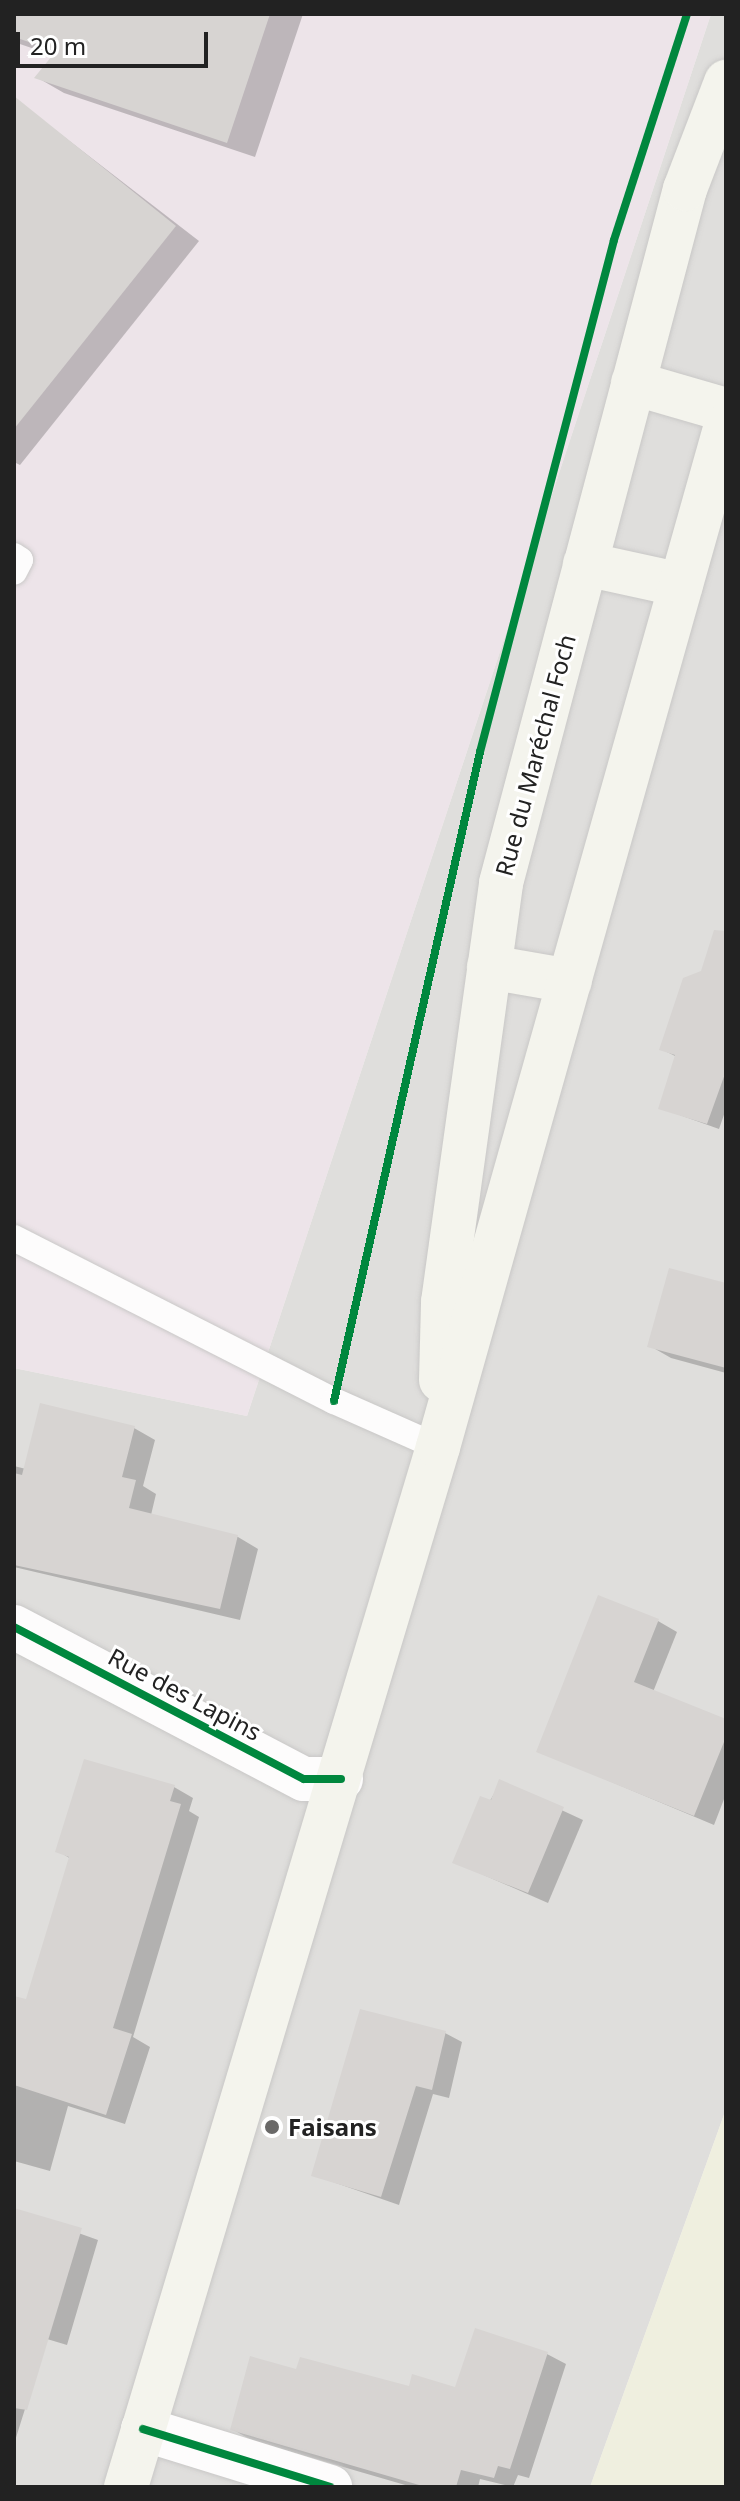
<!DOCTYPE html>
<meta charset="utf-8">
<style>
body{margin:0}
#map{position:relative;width:740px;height:2501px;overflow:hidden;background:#f0eeeb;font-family:"Noto Sans",sans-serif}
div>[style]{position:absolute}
.residential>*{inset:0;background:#dfdedc}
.industrial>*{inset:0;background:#ede4e9}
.farmland>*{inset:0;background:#efefdf}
.shadow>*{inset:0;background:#0003}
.building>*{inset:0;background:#d7d4d2}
.roads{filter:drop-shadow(0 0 2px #c9c8c7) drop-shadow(0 0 2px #c9c8c7)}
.lane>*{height:26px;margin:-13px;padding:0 13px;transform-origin:13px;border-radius:13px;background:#fdfcfc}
.street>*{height:44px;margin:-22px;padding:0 22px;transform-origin:22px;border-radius:22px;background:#fdfcfc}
.secondary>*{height:44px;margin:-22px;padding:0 22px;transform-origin:22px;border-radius:22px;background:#f4f4ed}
.cycleway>*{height:8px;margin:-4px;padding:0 4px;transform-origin:4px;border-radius:4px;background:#00873e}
.dots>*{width:22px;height:22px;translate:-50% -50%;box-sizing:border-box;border:4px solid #fff;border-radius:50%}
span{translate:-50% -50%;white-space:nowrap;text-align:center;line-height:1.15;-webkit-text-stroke:6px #fff;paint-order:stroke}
.street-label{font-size:24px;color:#222}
.poi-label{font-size:24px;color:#222;font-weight:700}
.left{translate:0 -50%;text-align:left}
.frame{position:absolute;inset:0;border:16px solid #222;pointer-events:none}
.scale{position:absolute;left:16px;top:32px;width:192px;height:36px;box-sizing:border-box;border:4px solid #222;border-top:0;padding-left:10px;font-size:24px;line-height:28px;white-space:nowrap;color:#222;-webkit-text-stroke:6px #fff;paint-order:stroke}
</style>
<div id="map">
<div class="residential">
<i style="clip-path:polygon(711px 14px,726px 14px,726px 2109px,590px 2487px,14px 2487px,14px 1368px,247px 1416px)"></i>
</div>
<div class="industrial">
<i style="clip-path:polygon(14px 14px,711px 14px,247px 1416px,14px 1368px)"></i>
</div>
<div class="farmland">
<i style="clip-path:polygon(726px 2109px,726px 2487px,590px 2487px)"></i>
</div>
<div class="shadow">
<i style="clip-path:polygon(14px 14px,303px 14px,255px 157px,64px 93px,38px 78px,55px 56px,14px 42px)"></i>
<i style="clip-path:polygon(19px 102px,199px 241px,20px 465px,14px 462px,14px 107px)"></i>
<i style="clip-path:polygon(726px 963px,726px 1109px,719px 1129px,660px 1108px,677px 1057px,661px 1049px)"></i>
<i style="clip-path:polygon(726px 1285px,726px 1373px,671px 1358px,650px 1346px)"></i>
<i style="clip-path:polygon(134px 1428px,155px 1440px,143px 1486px,156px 1494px,151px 1515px,238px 1537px,258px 1549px,240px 1620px,14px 1567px,14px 1466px,26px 1469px)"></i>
<i style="clip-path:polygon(658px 1621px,677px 1632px,653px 1692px,726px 1722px,726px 1794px,714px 1825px,538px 1751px)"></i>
<i style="clip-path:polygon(501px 1782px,583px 1820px,548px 1903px,454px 1862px)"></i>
<i style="clip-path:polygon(174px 1787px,193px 1798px,189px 1811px,199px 1817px,133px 2037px,150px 2047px,125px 2124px,68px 2106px,50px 2171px,14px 2161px,14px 2015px,27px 2002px,71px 1859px,58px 1851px)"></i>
<i style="clip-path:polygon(445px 2033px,462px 2042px,449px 2098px,433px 2094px,399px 2205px,313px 2175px)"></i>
<i style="clip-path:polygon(14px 2210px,98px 2240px,67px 2345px,47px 2339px,14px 2444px)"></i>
<i style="clip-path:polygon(547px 2354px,566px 2364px,529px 2478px,518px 2475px,513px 2487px,480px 2479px,478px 2487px,412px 2487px,251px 2440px,232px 2429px,298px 2372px,410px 2388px,457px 2389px)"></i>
</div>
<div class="building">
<i style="clip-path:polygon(14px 14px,270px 14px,227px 143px,34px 78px,56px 51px,14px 37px)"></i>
<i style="clip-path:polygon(14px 96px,176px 226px,14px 429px)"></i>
<i style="clip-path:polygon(714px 930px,726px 931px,726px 1071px,707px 1124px,658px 1109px,675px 1055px,659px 1050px,683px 978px,701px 971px)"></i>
<i style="clip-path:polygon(669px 1268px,726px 1283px,726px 1368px,647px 1347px)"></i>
<i style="clip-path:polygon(40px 1403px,135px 1426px,122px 1477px,136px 1480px,129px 1508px,238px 1535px,220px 1609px,14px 1565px,14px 1473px,22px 1475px)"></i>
<i style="clip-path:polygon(598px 1595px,659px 1619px,634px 1682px,726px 1719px,726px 1737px,694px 1816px,536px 1752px)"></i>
<i style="clip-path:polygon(84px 1759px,175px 1785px,170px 1801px,181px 1804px,113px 2028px,132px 2034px,106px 2115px,14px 2085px,14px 1996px,26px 1999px,69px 1857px,55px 1852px)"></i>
<i style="clip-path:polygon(499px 1779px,564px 1807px,528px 1893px,452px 1863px,480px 1796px,491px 1800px)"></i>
<i style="clip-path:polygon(360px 2009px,446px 2031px,432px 2090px,416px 2086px,381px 2197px,311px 2176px)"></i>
<i style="clip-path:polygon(14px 2208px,82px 2228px,27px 2410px,14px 2408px)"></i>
<i style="clip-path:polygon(475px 2328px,548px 2352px,510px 2469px,498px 2466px,494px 2478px,461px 2470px,456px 2487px,426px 2487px,230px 2430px,250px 2356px,296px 2369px,300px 2357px,409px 2386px,412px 2374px,455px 2387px)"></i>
</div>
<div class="roads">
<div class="lane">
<i style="left:14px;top:556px;width:7px;rotate:34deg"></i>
<i style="left:20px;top:560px;width:13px;rotate:117deg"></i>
<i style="left:14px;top:1238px;width:359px;rotate:27deg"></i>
<i style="left:334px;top:1401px;width:114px;rotate:23.9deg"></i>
</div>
<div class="street">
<i style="left:14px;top:1627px;width:327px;rotate:27.7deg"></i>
<i style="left:304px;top:1779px;width:37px"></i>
<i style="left:143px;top:2429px;width:196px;rotate:17.2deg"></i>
</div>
<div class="secondary">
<i style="left:633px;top:383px;width:97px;rotate:16.2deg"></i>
<i style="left:585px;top:564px;width:98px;rotate:12.3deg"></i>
<i style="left:489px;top:967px;width:82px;rotate:9.8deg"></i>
<i style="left:441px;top:1380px;width:78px;rotate:-88.5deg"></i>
<i style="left:443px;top:1302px;width:423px;rotate:-82.1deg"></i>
<i style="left:501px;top:883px;width:718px;rotate:-75.15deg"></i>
<i style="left:685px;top:189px;width:115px;rotate:-69deg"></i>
<i style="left:126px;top:2487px;width:1086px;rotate:-73.3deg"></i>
<i style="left:438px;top:1447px;width:1062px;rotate:-74.26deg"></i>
</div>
</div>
<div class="cycleway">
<i style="left:334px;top:1401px;width:665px;rotate:-77.32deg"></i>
<i style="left:480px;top:752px;width:529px;rotate:-75.33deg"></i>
<i style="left:614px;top:240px;width:237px;rotate:-72.1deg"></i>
<i style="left:14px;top:1627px;width:327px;rotate:27.7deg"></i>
<i style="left:304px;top:1779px;width:37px"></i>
<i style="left:143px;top:2429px;width:196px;rotate:17.2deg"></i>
</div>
<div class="dots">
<i style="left:272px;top:2127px;background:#6a6968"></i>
</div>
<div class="street-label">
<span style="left:535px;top:755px;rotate:-75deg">Rue du Maréchal Foch</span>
<span style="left:185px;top:1694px;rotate:28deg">Rue des Lapins</span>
</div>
<div class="poi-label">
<span class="left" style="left:288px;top:2127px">Faisans</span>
</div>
<div class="frame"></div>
<div class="scale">20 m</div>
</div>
